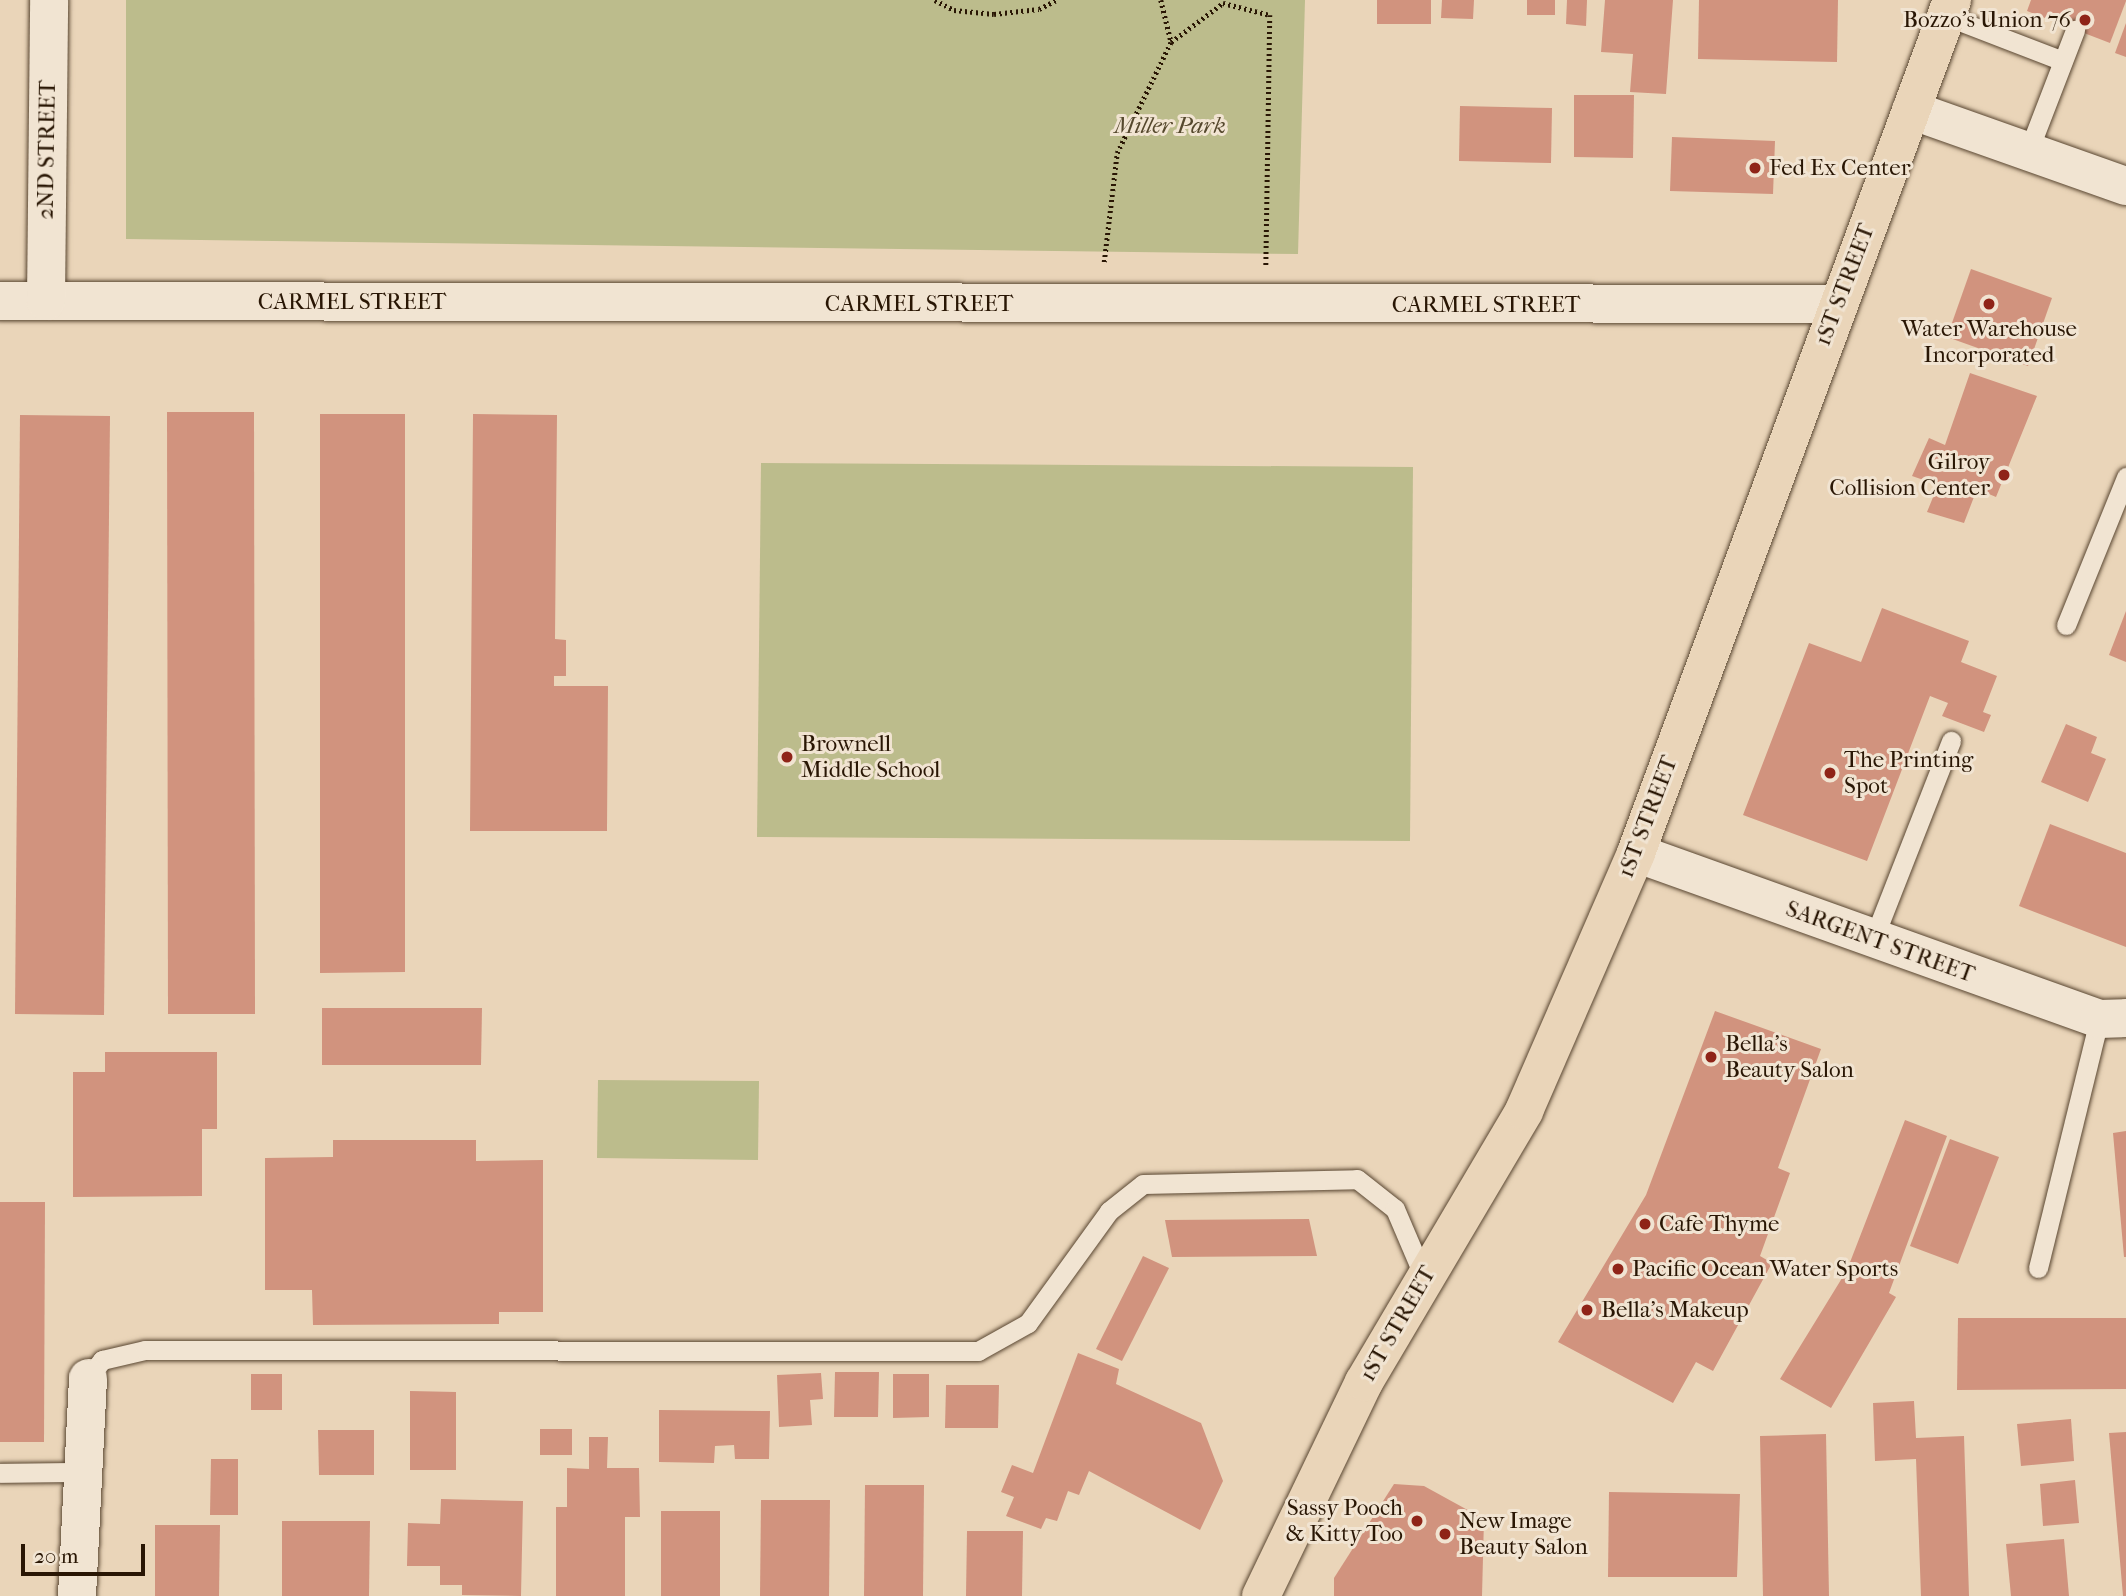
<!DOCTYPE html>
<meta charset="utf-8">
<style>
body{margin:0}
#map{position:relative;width:2126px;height:1596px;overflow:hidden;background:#ead5b9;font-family:"IM FELL French Canon",serif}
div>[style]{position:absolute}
.green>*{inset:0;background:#bcbc8c}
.building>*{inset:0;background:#d1937e}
.path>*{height:4.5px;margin-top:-2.25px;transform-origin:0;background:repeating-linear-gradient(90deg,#291604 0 2px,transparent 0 5.5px)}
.roads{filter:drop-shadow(0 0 2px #594631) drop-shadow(0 0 2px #594631)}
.service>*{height:19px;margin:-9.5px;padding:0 9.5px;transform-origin:9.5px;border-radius:9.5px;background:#f1e4d2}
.minor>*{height:38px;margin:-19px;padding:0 19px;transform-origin:19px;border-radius:19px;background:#f1e4d2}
.primary>*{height:38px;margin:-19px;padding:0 19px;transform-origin:19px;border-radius:19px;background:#ead5b9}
.dots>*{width:19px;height:19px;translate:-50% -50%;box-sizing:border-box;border:4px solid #f1e4d2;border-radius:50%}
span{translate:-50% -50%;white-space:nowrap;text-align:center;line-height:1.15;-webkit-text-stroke:6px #f1e4d2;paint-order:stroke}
.poi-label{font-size:23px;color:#291604}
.right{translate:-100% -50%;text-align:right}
.left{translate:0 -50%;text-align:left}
.park-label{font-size:23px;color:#55482d;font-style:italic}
.street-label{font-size:23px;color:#291604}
.scale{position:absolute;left:21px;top:1544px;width:124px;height:32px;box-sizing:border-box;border:4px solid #291604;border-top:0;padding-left:9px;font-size:21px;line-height:24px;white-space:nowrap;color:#291604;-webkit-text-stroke:5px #f1e4d2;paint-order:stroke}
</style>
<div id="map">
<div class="green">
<i style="clip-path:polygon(126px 0,1305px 0,1298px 254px,126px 239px)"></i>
<i style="clip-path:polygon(761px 463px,1413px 467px,1410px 841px,757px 837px)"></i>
<i style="clip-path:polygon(598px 1080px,759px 1081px,758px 1160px,597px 1158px)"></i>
</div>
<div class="building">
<i style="clip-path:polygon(1377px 0,1431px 0,1431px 24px,1377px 24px)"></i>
<i style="clip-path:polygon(1442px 0,1474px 0,1473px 19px,1441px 18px)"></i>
<i style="clip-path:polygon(1527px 0,1555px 0,1555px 15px,1527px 15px)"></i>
<i style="clip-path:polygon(1567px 0,1587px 0,1586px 26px,1566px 24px)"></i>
<i style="clip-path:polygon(1605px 0,1673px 0,1666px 94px,1630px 92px,1633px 54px,1601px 52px)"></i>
<i style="clip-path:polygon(1699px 0,1838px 0,1837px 62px,1698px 59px)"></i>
<i style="clip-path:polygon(2031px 0,2126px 0,2126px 1px,2110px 43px,2027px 11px)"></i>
<i style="clip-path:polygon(2126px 23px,2126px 57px,2115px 53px)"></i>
<i style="clip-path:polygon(1574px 95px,1634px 95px,1633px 158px,1574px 157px)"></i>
<i style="clip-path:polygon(1460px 106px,1552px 108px,1551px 163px,1459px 161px)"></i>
<i style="clip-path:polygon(1672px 137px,1775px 141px,1773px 194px,1670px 191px)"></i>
<i style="clip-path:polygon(1971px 269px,2052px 298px,2028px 366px,1947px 337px)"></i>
<i style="clip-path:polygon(1970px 373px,2037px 396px,1996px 497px,1977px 489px,1964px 523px,1927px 512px,1938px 485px,1912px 476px,1929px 438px,1945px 445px)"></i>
<i style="clip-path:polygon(167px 412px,254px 412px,255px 1014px,168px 1014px)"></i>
<i style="clip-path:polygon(320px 414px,405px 414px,405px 972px,320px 973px)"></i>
<i style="clip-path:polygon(473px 414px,557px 415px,555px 639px,566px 640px,566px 676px,554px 676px,554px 686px,608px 686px,607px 831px,470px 831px)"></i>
<i style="clip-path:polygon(20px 415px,110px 416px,104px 1015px,15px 1014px)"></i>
<i style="clip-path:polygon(1882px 608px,1969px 641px,1961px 662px,1997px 676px,1983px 712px,1991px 715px,1984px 732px,1942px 716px,1948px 703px,1930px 696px,1867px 861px,1743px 815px,1809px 643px,1861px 662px)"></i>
<i style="clip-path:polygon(2126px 611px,2126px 662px,2109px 655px)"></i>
<i style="clip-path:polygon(2066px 724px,2097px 737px,2091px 753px,2106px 759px,2088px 802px,2041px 782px)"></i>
<i style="clip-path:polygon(2050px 824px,2126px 853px,2126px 947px,2019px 906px)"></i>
<i style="clip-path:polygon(322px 1008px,482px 1008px,481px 1065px,322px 1065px)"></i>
<i style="clip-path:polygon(1715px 1011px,1821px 1049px,1778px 1168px,1790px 1173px,1760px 1256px,1772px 1263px,1713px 1371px,1696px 1362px,1673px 1403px,1558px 1342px,1646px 1195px)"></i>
<i style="clip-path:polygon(105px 1052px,217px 1052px,217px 1129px,202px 1129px,202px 1196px,73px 1197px,73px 1072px,105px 1072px)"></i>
<i style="clip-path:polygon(1905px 1120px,1947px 1136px,1889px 1293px,1896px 1297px,1831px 1408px,1780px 1379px,1847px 1270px)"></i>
<i style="clip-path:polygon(2126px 1131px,2126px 1257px,2124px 1257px,2113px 1133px)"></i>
<i style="clip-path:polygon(1950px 1139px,1999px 1157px,1958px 1264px,1910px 1246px)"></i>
<i style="clip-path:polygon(333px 1140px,476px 1140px,476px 1161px,543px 1160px,543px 1312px,499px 1312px,499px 1324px,313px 1325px,312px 1290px,265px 1290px,265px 1158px,333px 1157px)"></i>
<i style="clip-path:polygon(0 1202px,45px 1202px,44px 1442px,0 1442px)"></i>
<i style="clip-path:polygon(1309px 1219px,1317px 1256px,1172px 1257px,1165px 1220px)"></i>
<i style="clip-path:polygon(1143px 1256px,1169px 1268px,1122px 1361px,1096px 1349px)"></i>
<i style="clip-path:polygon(1958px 1318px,2126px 1318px,2126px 1389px,1957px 1390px)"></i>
<i style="clip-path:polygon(1078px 1353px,1119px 1369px,1116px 1384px,1201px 1423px,1223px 1481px,1200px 1530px,1089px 1471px,1079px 1495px,1068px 1491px,1057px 1521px,1046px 1518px,1041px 1529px,1006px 1516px,1014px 1497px,1001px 1492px,1012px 1465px,1033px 1473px)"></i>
<i style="clip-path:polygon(835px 1372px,879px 1372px,878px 1417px,834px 1417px)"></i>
<i style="clip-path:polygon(821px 1373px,823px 1399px,810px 1400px,812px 1425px,779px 1427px,777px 1375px)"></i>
<i style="clip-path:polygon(251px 1374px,282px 1374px,282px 1410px,251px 1410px)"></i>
<i style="clip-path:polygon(893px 1374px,929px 1374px,929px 1417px,893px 1418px)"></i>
<i style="clip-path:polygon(946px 1385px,999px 1385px,998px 1428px,945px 1428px)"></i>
<i style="clip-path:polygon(410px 1391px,456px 1392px,456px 1470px,410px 1470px)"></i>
<i style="clip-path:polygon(1914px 1401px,1916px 1438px,1964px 1436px,1969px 1596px,1921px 1596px,1916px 1459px,1875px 1461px,1873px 1403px)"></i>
<i style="clip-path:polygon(659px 1410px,770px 1411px,769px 1459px,735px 1459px,734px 1445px,715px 1446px,714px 1463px,659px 1462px)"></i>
<i style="clip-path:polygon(2071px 1419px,2074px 1461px,2021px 1466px,2017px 1424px)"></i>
<i style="clip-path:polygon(540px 1429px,572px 1429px,572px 1455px,540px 1455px)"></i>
<i style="clip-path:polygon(318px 1430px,374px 1430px,374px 1475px,319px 1475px)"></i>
<i style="clip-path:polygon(2126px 1432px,2126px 1596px,2123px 1596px,2109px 1433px)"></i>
<i style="clip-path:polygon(1826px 1434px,1829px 1596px,1763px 1596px,1760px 1436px)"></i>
<i style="clip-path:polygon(589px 1437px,608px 1437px,607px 1468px,639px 1468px,640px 1517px,625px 1517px,625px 1596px,556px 1596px,556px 1507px,567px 1507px,567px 1468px,589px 1469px)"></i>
<i style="clip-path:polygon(211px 1459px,238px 1459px,238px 1515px,210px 1515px)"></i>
<i style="clip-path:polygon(2075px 1480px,2079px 1523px,2043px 1526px,2040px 1484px)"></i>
<i style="clip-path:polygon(1394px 1484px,1424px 1486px,1484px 1519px,1482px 1596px,1334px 1596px,1334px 1578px)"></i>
<i style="clip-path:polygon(865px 1485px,924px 1485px,923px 1596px,864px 1596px)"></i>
<i style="clip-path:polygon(1609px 1492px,1740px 1494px,1737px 1577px,1608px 1577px)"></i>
<i style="clip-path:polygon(441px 1499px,523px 1501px,521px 1596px,462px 1595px,462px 1585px,440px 1585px,440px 1566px,407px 1566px,408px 1523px,440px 1524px)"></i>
<i style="clip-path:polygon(761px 1500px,830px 1500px,829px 1596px,760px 1596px)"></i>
<i style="clip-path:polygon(661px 1511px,720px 1511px,720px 1596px,661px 1596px)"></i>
<i style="clip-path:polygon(282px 1521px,370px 1521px,369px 1596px,282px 1596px)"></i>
<i style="clip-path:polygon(155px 1525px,220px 1525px,219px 1596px,155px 1596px)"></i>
<i style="clip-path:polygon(967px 1531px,1023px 1531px,1022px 1596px,966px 1596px)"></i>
<i style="clip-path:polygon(2064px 1539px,2069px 1596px,2011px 1596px,2006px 1544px)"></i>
</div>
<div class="path">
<i style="left:935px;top:0;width:21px;rotate:28deg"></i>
<i style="left:954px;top:10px;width:40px;rotate:5.7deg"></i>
<i style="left:994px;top:14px;width:45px;rotate:-6.3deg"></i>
<i style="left:1039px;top:9px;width:20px;rotate:-27deg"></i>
<i style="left:1161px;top:0;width:42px;rotate:76.3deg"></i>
<i style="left:1104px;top:262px;width:110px;rotate:-83.2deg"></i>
<i style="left:1117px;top:153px;width:123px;rotate:-64.1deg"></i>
<i style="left:1171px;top:42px;width:65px;rotate:-36.9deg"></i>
<i style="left:1223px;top:3px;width:49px;rotate:14.3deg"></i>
<i style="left:1270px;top:15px;width:250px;rotate:90.9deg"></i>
</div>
<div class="roads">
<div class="service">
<i style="left:1946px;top:16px;width:125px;rotate:21deg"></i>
<i style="left:2028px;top:152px;width:131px;rotate:-68.9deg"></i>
<i style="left:2066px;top:625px;width:160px;rotate:-67.9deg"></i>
<i style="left:1873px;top:940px;width:214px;rotate:-68.6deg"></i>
<i style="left:2038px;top:1268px;width:256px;rotate:-76.2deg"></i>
<i style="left:88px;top:1378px;width:23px;rotate:-52deg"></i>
<i style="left:102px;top:1360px;width:44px;rotate:-13.1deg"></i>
<i style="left:145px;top:1350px;width:833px;rotate:0.07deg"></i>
<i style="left:978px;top:1351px;width:57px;rotate:-29.2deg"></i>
<i style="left:1028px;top:1323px;width:138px;rotate:-54.1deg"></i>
<i style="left:1109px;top:1211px;width:43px;rotate:-38.5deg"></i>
<i style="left:1143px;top:1184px;width:214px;rotate:-1.3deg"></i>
<i style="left:1357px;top:1179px;width:48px;rotate:38.3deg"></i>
<i style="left:1395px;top:1209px;width:74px;rotate:66.9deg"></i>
<i style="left:0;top:1473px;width:83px;rotate:-0.7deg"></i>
</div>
<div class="minor">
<i style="left:1911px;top:110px;width:228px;rotate:19.5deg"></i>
<i style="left:0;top:301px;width:1838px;rotate:0.09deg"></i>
<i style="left:46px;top:301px;width:301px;rotate:-89.4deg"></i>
<i style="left:1636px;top:853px;width:492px;rotate:19.7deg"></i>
<i style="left:2099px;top:1019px;width:27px;rotate:-2deg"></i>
<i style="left:77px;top:1596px;width:218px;rotate:-87.1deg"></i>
</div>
<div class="primary">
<i style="left:1261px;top:1596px;width:237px;rotate:-64.3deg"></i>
<i style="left:1364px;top:1382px;width:315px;rotate:-59.4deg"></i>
<i style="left:1524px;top:1111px;width:281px;rotate:-66.5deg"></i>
<i style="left:1636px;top:853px;width:910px;rotate:-69.67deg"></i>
</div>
</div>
<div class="dots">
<i style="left:2085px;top:20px;background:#8f2418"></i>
<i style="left:1755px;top:168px;background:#8f2418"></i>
<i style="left:1989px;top:304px;background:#8f2418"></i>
<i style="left:2004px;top:475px;background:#8f2418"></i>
<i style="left:787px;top:757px;background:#8f2418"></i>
<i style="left:1830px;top:773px;background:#8f2418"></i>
<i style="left:1711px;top:1057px;background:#8f2418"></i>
<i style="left:1645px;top:1224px;background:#8f2418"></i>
<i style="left:1618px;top:1269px;background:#8f2418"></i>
<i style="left:1587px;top:1310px;background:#8f2418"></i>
<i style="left:1417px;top:1521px;background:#8f2418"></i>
<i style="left:1445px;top:1534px;background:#8f2418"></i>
</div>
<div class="poi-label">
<span class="right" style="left:2071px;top:20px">Bozzo’s Union 76</span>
<span class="left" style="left:1769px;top:168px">Fed Ex Center</span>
<span style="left:1989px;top:342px">Water Warehouse<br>Incorporated</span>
<span class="right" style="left:1990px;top:475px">Gilroy<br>Collision Center</span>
<span class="left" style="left:801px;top:757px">Brownell<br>Middle School</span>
<span class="left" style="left:1844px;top:773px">The Printing<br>Spot</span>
<span class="left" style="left:1725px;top:1057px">Bella's<br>Beauty Salon</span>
<span class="left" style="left:1659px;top:1224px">Cafe Thyme</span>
<span class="left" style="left:1632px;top:1269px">Pacific Ocean Water Sports</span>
<span class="left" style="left:1601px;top:1310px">Bella's Makeup</span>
<span class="right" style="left:1403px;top:1521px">Sassy Pooch<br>&amp; Kitty Too</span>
<span class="left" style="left:1459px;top:1534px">New Image<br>Beauty Salon</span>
</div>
<div class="park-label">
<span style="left:1170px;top:126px">Miller Park</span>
</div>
<div class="street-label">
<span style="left:47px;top:150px;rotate:-89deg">2ND STREET</span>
<span style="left:1845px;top:285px;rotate:-69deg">1ST STREET</span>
<span style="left:352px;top:302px">CARMEL STREET</span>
<span style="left:919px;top:304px">CARMEL STREET</span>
<span style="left:1486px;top:305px">CARMEL STREET</span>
<span style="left:1648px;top:817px;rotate:-69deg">1ST STREET</span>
<span style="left:1880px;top:942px;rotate:20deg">SARGENT STREET</span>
<span style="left:1398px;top:1324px;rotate:-60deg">1ST STREET</span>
</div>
<div class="scale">20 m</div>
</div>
